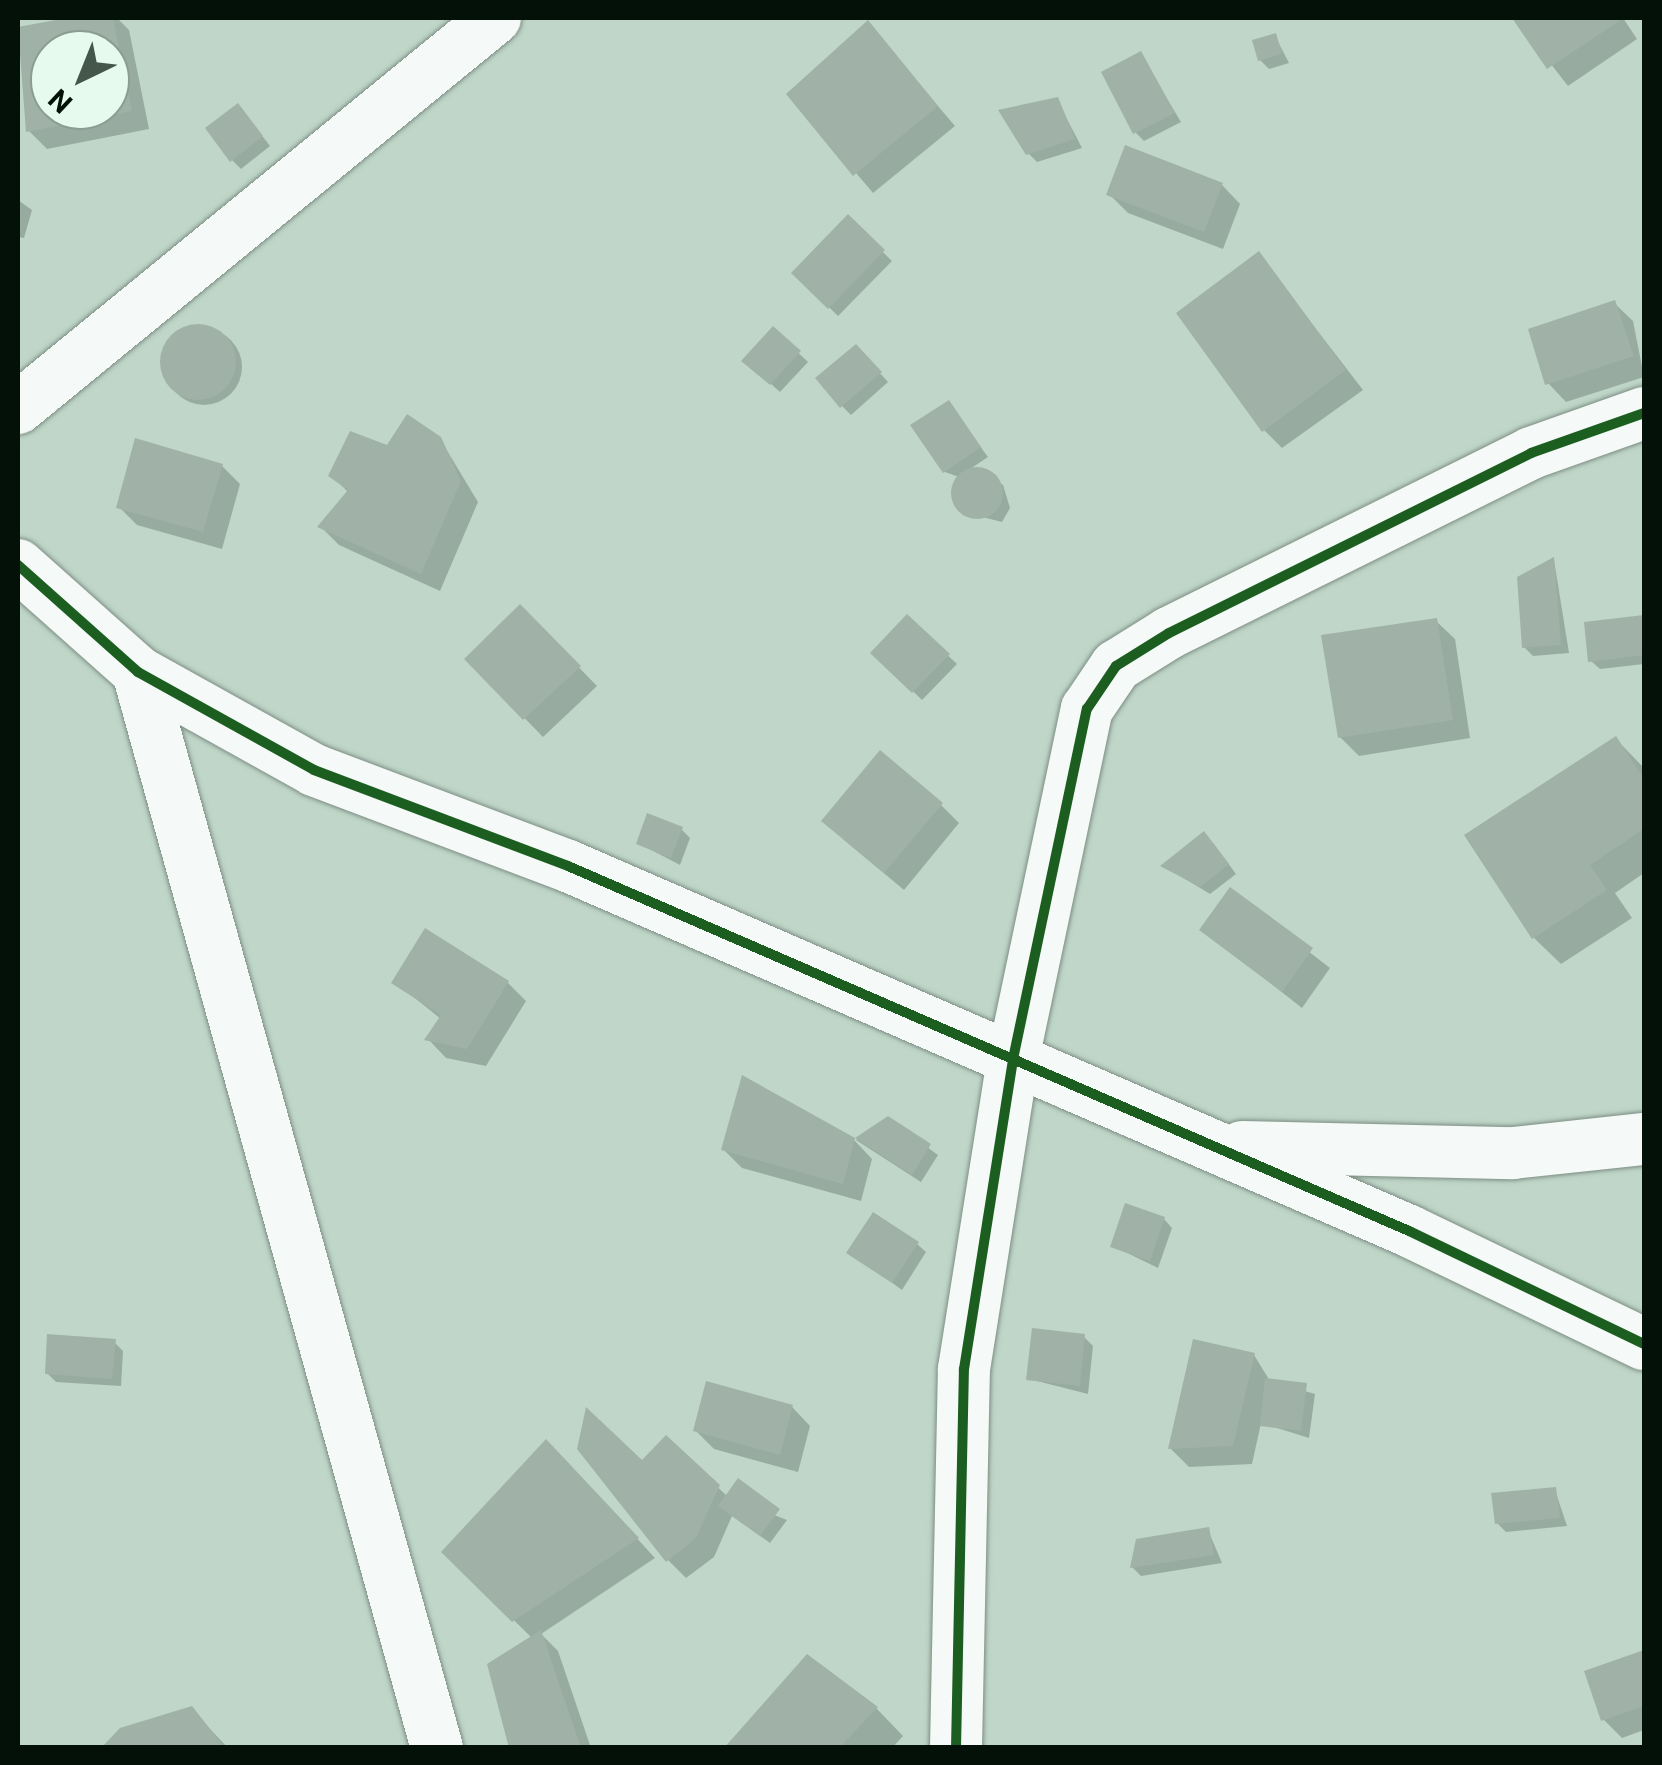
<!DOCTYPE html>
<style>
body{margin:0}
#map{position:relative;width:1662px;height:1765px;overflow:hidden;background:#bfd6c8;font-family:Roboto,sans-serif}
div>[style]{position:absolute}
.shadow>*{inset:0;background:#0003}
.round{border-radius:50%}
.building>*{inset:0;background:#a0b2a7}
.roads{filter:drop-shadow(0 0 2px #7d8e84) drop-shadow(0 0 2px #7d8e84)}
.minor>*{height:52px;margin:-26px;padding:0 26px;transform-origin:26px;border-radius:26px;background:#f5f9f7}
.cycleway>*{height:10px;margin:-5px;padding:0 5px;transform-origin:5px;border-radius:5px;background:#1b5e20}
span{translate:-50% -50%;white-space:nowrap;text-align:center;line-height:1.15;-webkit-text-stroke:10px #e6fbed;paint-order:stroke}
.frame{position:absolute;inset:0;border:20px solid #031108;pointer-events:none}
.north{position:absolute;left:30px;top:30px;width:100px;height:100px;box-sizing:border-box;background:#e6fbed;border:2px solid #8b9d91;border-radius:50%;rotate:223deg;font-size:28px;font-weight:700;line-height:40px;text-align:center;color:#031108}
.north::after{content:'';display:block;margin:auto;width:35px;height:45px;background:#45564b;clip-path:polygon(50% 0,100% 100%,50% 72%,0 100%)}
</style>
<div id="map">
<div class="shadow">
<i style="clip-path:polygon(evenodd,80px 18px,117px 18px,129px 30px,149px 129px,47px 149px,29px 131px,18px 29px,80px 18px,50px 50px,110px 50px,110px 110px,50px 110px,50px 50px)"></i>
<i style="clip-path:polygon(1515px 18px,1623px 18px,1637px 39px,1568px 86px)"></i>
<i style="clip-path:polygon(868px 24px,955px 126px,873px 193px,789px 94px)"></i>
<i style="clip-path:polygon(1275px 36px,1289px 63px,1269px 69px,1260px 60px)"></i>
<i style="clip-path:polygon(1140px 54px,1181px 122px,1144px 141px,1135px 132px)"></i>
<i style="clip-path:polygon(1057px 100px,1082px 148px,1037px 162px,1028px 153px)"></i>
<i style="clip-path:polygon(246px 115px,270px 146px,241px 169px,232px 160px)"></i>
<i style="clip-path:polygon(1222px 185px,1240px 204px,1223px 249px,1128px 213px,1109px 194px)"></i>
<i style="clip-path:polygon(18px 200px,32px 210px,24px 238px,18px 237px)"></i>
<i style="clip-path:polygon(848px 218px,892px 261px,838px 316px,794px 273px)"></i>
<i style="clip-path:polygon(1259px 255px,1363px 390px,1282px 448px,1264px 430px)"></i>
<i style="clip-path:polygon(1614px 303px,1633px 321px,1644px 377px,1566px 402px,1548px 383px)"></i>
<i style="clip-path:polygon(773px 329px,808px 362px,780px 392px,754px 369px)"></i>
<i class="round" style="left:166px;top:329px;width:76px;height:76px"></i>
<i style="clip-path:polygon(856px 347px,888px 382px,851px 415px,842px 406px)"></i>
<i style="clip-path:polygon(948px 403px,988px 457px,970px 469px,1003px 485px,1010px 508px,1002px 522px,963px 512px,955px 498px,959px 477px,945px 472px,914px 426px)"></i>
<i style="clip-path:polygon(440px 439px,478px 502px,440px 591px,339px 545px,321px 527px,349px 493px,332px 476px,388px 448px)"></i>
<i style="clip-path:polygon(222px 466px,240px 484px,222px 549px,137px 525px,119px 507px)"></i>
<i style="clip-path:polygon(1554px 560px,1569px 653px,1533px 656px,1524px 647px)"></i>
<i style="clip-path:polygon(520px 607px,597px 686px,543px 737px,467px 659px)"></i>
<i style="clip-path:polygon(907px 617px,957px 664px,922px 700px,873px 653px)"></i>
<i style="clip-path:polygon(1644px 618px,1644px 664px,1600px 669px,1591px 661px,1586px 624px)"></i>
<i style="clip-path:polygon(1436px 621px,1455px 639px,1470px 738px,1359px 756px,1340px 737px)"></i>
<i style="clip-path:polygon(1616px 739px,1644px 768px,1644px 873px,1615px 893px,1632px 918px,1561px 964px,1534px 938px)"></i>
<i style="clip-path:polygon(941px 805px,959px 823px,904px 890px,843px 839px)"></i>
<i style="clip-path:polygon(681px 829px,690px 838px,680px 865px,638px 843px)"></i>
<i style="clip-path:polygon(1213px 843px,1236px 874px,1210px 894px,1164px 866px)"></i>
<i style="clip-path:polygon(1230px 891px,1330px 968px,1302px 1008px,1202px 929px)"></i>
<i style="clip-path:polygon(395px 982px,508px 983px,526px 1001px,486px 1066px,446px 1058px,428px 1039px,441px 1019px)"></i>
<i style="clip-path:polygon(743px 1079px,855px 1141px,872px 1159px,861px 1201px,742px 1168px,724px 1150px)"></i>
<i style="clip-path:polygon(888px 1119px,938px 1155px,921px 1182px,856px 1140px)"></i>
<i style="clip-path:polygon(1164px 1219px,1172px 1228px,1158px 1268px,1113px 1246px)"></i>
<i style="clip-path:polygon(917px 1244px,926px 1252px,902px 1290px,850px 1252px)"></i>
<i style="clip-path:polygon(1084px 1337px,1093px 1346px,1088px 1394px,1029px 1379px)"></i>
<i style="clip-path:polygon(114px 1342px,123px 1351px,121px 1386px,56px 1382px,47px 1373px)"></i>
<i style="clip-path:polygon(1254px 1355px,1270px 1381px,1315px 1394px,1309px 1438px,1261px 1423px,1252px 1464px,1189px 1467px,1170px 1448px)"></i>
<i style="clip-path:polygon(792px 1407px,810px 1426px,798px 1472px,714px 1449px,696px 1431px)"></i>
<i style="clip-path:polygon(666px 1438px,728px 1497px,787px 1520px,770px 1543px,732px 1516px,714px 1557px,686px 1578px,668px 1560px,643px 1463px)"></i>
<i style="clip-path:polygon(565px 1460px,655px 1558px,541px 1634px,558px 1651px,591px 1748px,511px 1748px,532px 1638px,444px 1552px)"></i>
<i style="clip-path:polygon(1555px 1490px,1567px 1526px,1506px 1532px,1497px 1523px)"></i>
<i style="clip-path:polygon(1208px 1530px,1222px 1563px,1141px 1576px,1132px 1567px)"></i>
<i style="clip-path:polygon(1644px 1653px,1644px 1730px,1622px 1738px,1603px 1719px,1587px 1673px)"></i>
<i style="clip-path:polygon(807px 1657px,877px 1709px,903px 1736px,892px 1748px,727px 1748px)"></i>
<i style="clip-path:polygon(191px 1709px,228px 1748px,105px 1748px)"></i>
</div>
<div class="building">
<i style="clip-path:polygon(evenodd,66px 18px,113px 18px,132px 111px,26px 132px,18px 27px,66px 18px,50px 50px,110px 50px,110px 110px,50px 110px,50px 50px)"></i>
<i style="clip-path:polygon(1512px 18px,1624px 18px,1547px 69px)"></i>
<i style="clip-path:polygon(868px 20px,938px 106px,853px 176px,786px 94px)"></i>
<i style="clip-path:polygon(1276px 33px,1282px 54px,1258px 61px,1252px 40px)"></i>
<i style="clip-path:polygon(1141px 51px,1175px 113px,1133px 134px,1101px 72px)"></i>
<i style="clip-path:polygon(1058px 97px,1075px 139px,1026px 155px,998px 110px)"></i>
<i style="clip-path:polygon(238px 103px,263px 136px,230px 162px,205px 128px)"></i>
<i style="clip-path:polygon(1125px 145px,1223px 183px,1204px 232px,1106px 195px)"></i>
<i style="clip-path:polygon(848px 214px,885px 250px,828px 309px,791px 273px)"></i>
<i style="clip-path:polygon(1259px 251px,1346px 370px,1262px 432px,1176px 313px)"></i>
<i style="clip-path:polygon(1615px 300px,1634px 356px,1545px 385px,1528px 329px)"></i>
<i class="round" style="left:160px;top:324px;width:76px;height:76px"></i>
<i style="clip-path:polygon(773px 326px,801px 351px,770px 385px,741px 361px)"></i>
<i style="clip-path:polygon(856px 344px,882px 372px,840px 408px,815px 378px)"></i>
<i style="clip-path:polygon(949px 400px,981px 447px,943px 473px,910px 425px)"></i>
<i style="clip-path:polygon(407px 414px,441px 437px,461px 481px,421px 574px,317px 527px,348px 490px,328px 476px,350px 431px,387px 445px)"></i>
<i style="clip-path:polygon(135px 438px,223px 464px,203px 532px,116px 508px)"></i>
<i class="round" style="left:951px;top:467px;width:52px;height:52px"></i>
<i style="clip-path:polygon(1554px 557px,1561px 645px,1522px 648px,1517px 577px)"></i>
<i style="clip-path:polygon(520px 604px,581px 666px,523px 720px,464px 659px)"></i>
<i style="clip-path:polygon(907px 614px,950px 654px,912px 693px,870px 653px)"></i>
<i style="clip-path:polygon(1644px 615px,1644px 655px,1588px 662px,1584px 622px)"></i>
<i style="clip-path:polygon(1437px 618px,1453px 720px,1338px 738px,1321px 635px)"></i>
<i style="clip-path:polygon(1616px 736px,1644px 779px,1644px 829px,1590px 865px,1607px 890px,1532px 939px,1464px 835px)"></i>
<i style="clip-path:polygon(880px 750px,943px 803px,884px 873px,821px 821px)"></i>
<i style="clip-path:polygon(647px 813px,683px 827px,671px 858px,636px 844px)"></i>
<i style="clip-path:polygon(1204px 831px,1229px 864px,1200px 887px,1160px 866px)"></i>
<i style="clip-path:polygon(1230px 887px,1313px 948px,1282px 992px,1199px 930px)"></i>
<i style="clip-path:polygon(425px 928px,509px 981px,467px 1049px,424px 1040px,441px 1015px,391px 983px)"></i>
<i style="clip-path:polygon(742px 1075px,855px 1138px,843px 1184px,721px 1150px)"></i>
<i style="clip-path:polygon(888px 1116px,931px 1144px,912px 1175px,855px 1138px)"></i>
<i style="clip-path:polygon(1125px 1203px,1165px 1217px,1150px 1261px,1110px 1247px)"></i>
<i style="clip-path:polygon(873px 1212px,919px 1242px,892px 1283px,846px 1253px)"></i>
<i style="clip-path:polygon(1032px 1328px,1085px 1334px,1080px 1386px,1026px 1380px)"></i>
<i style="clip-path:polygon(47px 1334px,116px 1339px,112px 1379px,45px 1374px)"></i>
<i style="clip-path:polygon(1193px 1339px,1255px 1353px,1233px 1446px,1168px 1449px)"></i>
<i style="clip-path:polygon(1265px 1378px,1307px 1383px,1301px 1431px,1260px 1426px)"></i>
<i style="clip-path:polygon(706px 1381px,793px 1405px,780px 1455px,693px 1431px)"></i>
<i style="clip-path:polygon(586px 1407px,642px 1460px,666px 1435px,720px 1485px,696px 1538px,666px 1562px,577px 1449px)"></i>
<i style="clip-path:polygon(546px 1439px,639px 1538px,512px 1622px,441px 1552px)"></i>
<i style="clip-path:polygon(738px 1478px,780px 1509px,760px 1536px,718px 1506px)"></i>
<i style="clip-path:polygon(1556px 1487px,1560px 1518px,1495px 1524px,1491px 1493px)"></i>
<i style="clip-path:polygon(1209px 1527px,1214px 1555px,1130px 1568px,1136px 1539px)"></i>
<i style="clip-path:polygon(541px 1630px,581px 1748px,509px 1748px,487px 1664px)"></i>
<i style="clip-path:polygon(1644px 1650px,1644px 1706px,1601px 1721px,1584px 1671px)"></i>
<i style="clip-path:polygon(807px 1654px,878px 1707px,839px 1748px,724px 1748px)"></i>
<i style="clip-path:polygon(192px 1706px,225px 1748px,101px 1748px,120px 1728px)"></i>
</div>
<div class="roads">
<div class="minor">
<i style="left:18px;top:408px;width:616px;rotate:-39.27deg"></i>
<i style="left:18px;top:565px;width:161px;rotate:41.7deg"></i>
<i style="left:138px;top:672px;width:201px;rotate:29.1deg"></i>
<i style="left:314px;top:770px;width:272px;rotate:20.7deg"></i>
<i style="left:568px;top:866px;width:917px;rotate:23.46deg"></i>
<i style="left:1409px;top:1231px;width:261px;rotate:25.7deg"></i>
<i style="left:138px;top:672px;width:1117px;rotate:74.47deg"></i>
<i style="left:1242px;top:1147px;width:271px;rotate:1.3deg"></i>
<i style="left:1513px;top:1153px;width:132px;rotate:-6.1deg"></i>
<i style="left:956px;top:1748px;width:379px;rotate:-88.8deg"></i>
<i style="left:964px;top:1369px;width:314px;rotate:-81deg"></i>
<i style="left:1013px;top:1059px;width:358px;rotate:-78.1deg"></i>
<i style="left:1087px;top:709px;width:52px;rotate:-56deg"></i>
<i style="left:1116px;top:666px;width:62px;rotate:-31.9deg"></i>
<i style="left:1169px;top:633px;width:404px;rotate:-26.4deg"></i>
<i style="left:1531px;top:453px;width:120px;rotate:-19.5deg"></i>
</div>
</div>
<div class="cycleway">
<i style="left:18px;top:565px;width:161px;rotate:41.7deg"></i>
<i style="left:138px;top:672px;width:201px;rotate:29.1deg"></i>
<i style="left:314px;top:770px;width:272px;rotate:20.7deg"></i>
<i style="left:568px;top:866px;width:917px;rotate:23.46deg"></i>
<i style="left:1409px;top:1231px;width:261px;rotate:25.7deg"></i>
<i style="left:956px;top:1748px;width:379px;rotate:-88.8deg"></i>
<i style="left:964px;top:1369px;width:314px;rotate:-81deg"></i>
<i style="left:1013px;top:1059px;width:358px;rotate:-78.1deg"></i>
<i style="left:1087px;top:709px;width:52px;rotate:-56deg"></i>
<i style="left:1116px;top:666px;width:62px;rotate:-31.9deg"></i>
<i style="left:1169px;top:633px;width:404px;rotate:-26.4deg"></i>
<i style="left:1531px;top:453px;width:120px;rotate:-19.5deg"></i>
</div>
<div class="frame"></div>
<div class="north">N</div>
</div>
